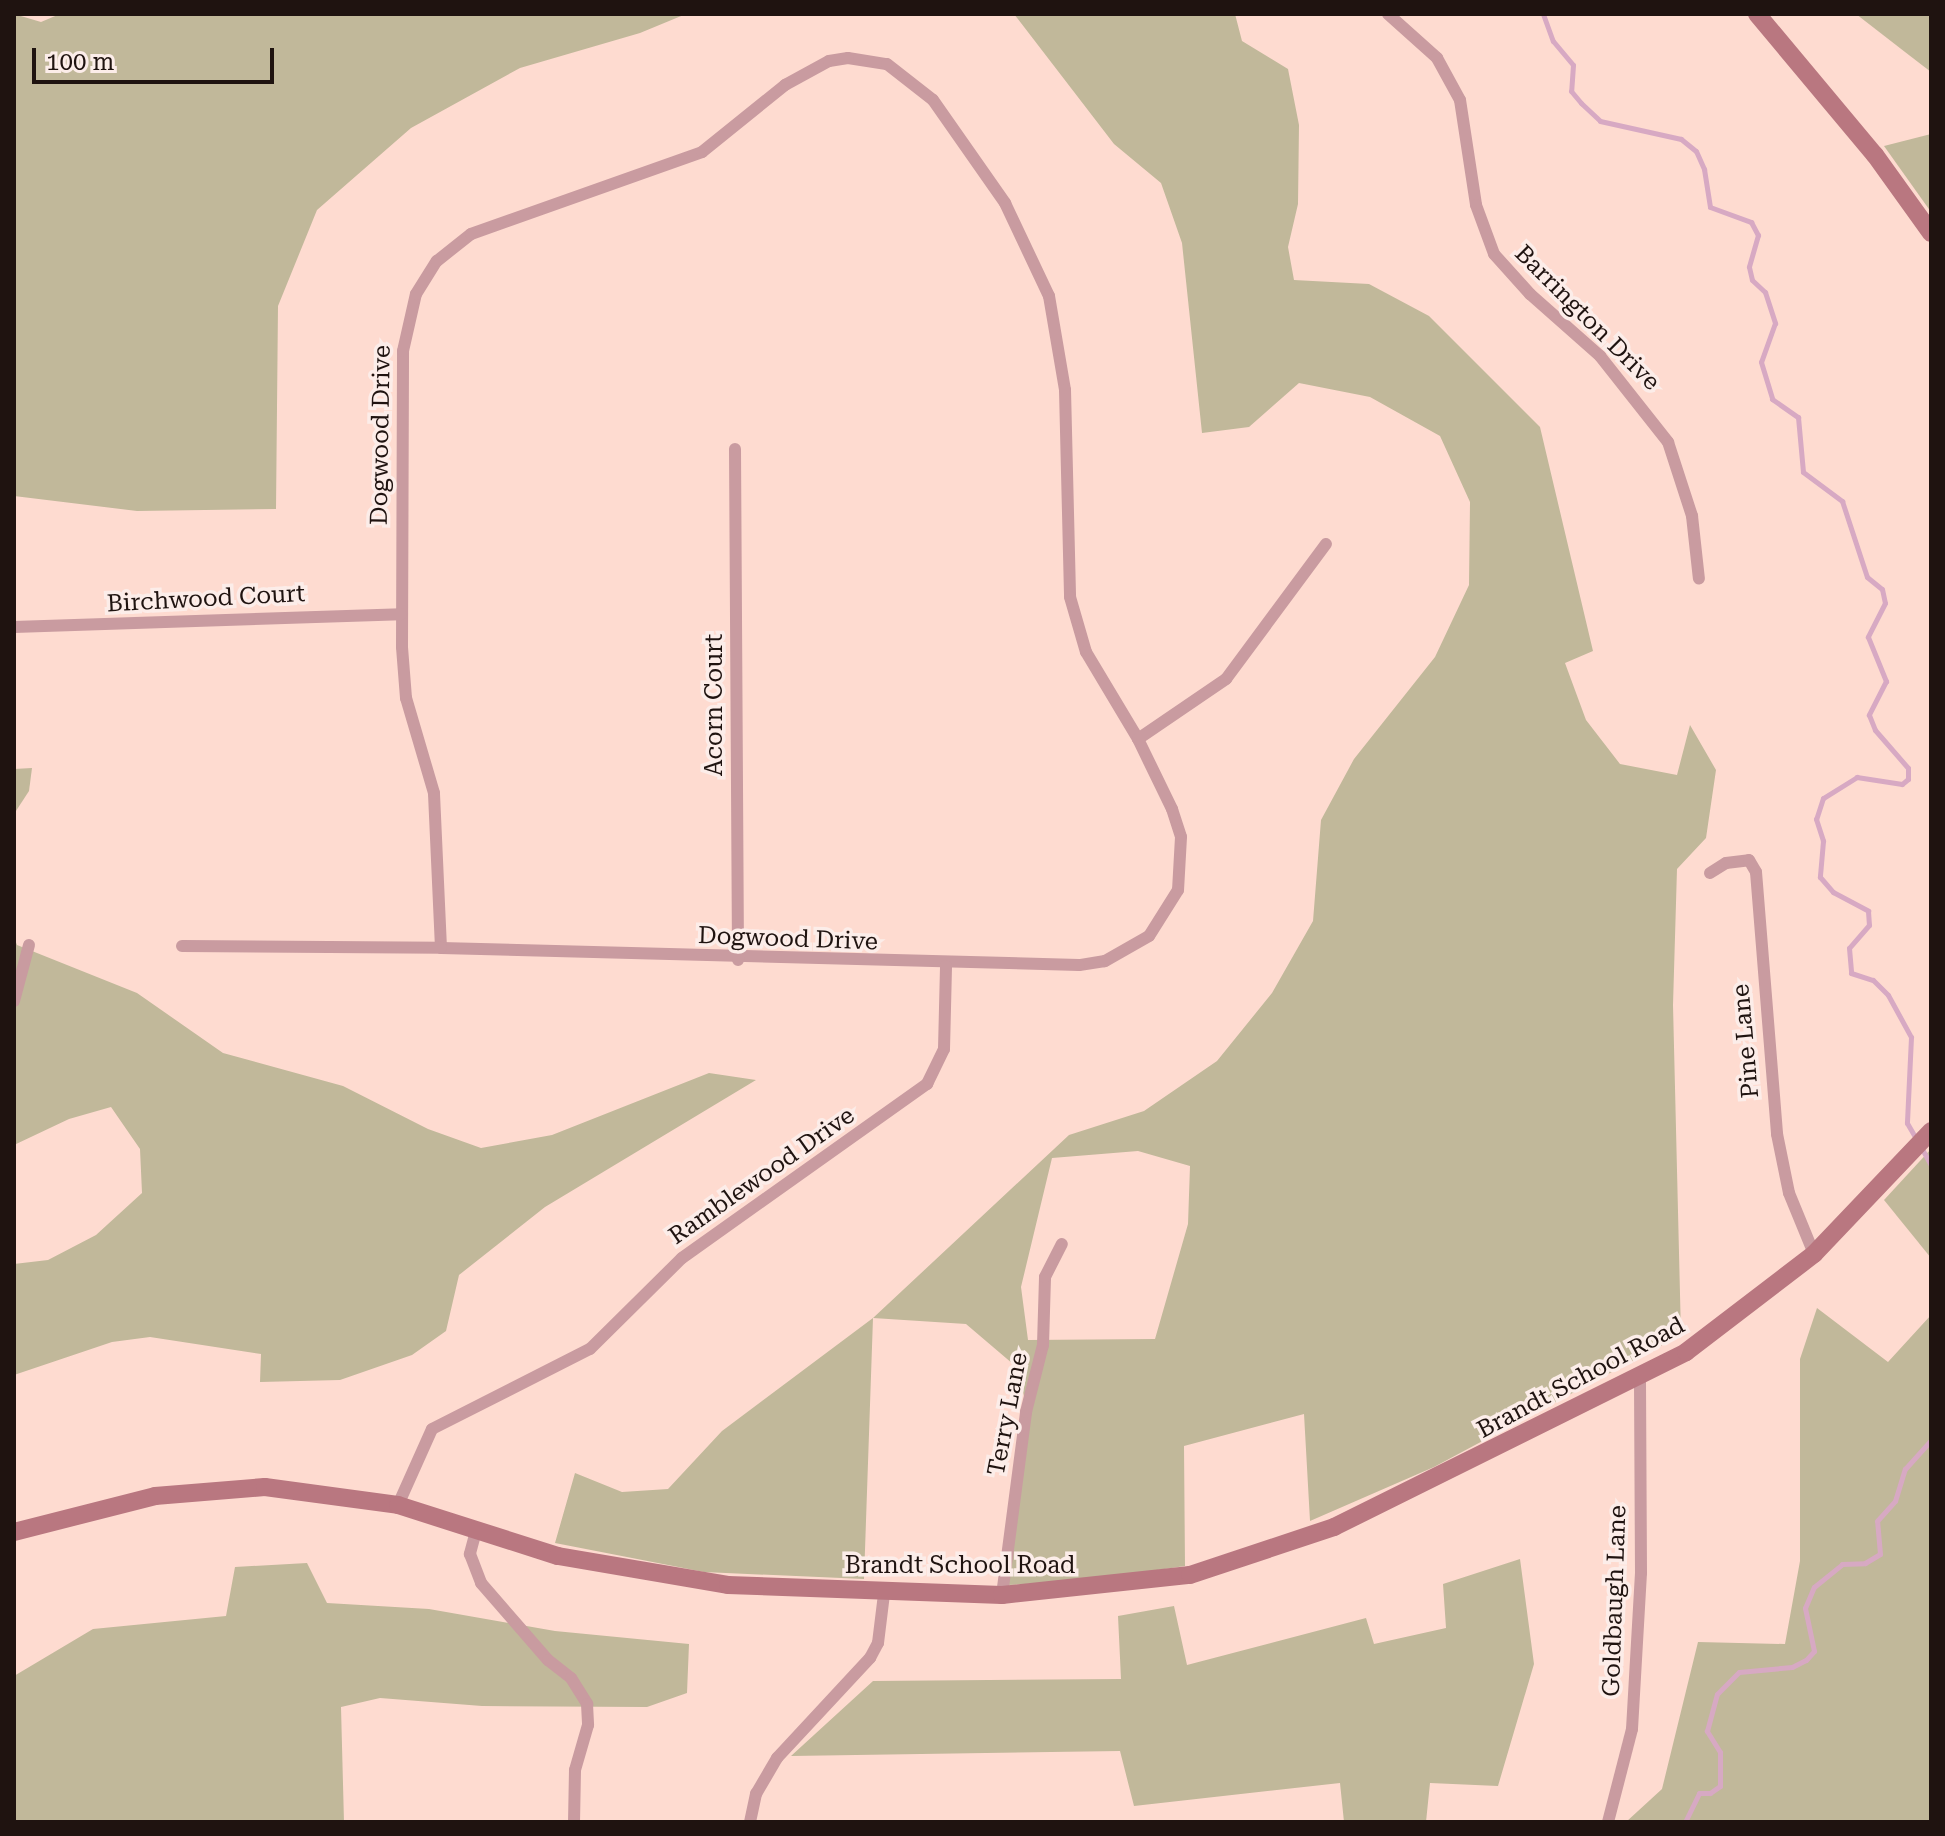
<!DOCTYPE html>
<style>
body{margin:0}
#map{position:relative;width:1945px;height:1836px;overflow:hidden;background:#fedbd0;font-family:"Roboto Serif",serif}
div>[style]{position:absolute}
.green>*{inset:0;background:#c1b89a}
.stream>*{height:5px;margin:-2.5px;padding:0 2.5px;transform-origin:2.5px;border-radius:2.5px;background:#d7a9c3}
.street>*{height:12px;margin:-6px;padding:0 6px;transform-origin:6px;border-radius:6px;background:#c99ba0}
.secondary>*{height:18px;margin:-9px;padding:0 9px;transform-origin:9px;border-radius:9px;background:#b97780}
span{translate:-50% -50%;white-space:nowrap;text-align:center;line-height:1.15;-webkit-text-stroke:7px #fcede9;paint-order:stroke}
.street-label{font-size:24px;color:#1f1310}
.frame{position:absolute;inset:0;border:16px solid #1f1310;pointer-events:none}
.scale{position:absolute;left:32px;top:48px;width:242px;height:36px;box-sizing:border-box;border:4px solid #1f1310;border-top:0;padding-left:10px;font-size:24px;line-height:28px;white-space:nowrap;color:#1f1310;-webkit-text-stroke:6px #fcede9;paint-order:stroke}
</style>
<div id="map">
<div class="green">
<i style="clip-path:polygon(14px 14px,41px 22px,60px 14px,686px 14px,640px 33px,520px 68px,411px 128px,317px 210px,278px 306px,276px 509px,137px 511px,14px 496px)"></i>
<i style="clip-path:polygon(evenodd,1014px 14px,1235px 14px,1242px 41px,1288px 69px,1299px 125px,1298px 204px,1288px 247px,1294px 280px,1369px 284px,1429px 316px,1540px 427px,1593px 651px,1565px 663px,1586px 720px,1620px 764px,1677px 775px,1690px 725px,1716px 770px,1706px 838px,1677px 869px,1673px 1005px,1681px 1335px,1434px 1467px,1310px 1521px,1304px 1414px,1184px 1446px,1185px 1566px,1082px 1581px,1008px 1585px,1029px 1424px,1019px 1369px,966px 1324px,873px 1318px,864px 1579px,704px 1572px,555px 1543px,575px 1473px,622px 1492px,668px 1489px,722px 1431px,873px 1318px,1069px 1135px,1144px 1111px,1217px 1061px,1272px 993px,1313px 921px,1321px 820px,1354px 759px,1435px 657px,1469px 585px,1470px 502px,1440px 436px,1370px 397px,1299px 383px,1249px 427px,1202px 433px,1182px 243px,1161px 183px,1114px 144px,1014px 14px,1138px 1151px,1190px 1166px,1188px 1224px,1155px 1339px,1028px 1340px,1021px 1287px,1052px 1158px,1138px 1151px)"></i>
<i style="clip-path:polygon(1856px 14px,1931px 14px,1931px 72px,1905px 52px)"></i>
<i style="clip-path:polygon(1931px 134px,1931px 212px,1884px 146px)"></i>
<i style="clip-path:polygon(32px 768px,29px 791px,14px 814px,14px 769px)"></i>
<i style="clip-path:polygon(14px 937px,17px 945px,137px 993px,223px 1053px,343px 1086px,428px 1129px,481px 1148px,552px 1135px,709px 1073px,756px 1080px,545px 1207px,459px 1275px,446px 1331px,412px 1355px,340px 1380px,260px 1382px,261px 1354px,150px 1337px,112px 1342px,14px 1375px,14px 1264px,48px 1260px,96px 1235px,142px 1193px,140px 1149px,111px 1107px,69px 1119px,14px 1145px)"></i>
<i style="clip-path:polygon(1931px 1149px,1931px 1258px,1884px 1200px)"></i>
<i style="clip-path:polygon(1817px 1308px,1888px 1362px,1931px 1315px,1931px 1822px,1626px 1822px,1662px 1789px,1698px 1642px,1785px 1644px,1800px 1561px,1800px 1359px)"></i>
<i style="clip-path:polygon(1520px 1559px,1534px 1664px,1498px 1786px,1430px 1783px,1426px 1822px,1344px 1822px,1340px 1783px,1134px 1806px,1120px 1751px,791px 1756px,873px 1681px,1121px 1679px,1118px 1616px,1174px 1606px,1187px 1665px,1366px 1618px,1374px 1644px,1446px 1628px,1443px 1584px)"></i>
<i style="clip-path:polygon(307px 1563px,327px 1603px,429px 1609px,555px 1631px,689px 1644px,687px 1693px,647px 1707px,482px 1706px,380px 1698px,341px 1707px,344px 1822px,14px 1822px,14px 1676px,93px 1629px,226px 1616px,235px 1567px)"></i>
</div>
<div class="stream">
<i style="left:1543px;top:14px;width:29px;rotate:70deg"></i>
<i style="left:1553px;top:41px;width:31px;rotate:50deg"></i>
<i style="left:1573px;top:65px;width:26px;rotate:94deg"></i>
<i style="left:1571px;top:91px;width:16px;rotate:50deg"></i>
<i style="left:1581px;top:103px;width:26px;rotate:43deg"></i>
<i style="left:1600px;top:121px;width:83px;rotate:12.5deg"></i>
<i style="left:1681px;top:139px;width:19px;rotate:39deg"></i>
<i style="left:1696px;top:151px;width:20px;rotate:66deg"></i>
<i style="left:1704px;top:169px;width:38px;rotate:81deg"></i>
<i style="left:1710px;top:207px;width:44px;rotate:20.1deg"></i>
<i style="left:1751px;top:222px;width:15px;rotate:62deg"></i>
<i style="left:1758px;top:235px;width:33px;rotate:106deg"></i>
<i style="left:1749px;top:267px;width:13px;rotate:77deg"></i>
<i style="left:1752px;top:280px;width:18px;rotate:43deg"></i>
<i style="left:1765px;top:292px;width:33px;rotate:72deg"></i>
<i style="left:1775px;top:323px;width:41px;rotate:109.7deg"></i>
<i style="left:1761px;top:362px;width:39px;rotate:73deg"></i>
<i style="left:1772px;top:399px;width:32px;rotate:35deg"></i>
<i style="left:1798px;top:417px;width:55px;rotate:84.8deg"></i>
<i style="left:1803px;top:472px;width:49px;rotate:36.6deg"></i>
<i style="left:1842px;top:501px;width:80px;rotate:71.8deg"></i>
<i style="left:1867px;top:577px;width:19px;rotate:39deg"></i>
<i style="left:1882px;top:589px;width:14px;rotate:78deg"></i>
<i style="left:1885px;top:603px;width:38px;rotate:117deg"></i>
<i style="left:1868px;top:637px;width:48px;rotate:67.8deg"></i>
<i style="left:1886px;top:681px;width:38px;rotate:117deg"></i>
<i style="left:1869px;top:715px;width:16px;rotate:68deg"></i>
<i style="left:1875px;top:730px;width:50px;rotate:49deg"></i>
<i style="left:1908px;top:768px;width:11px;rotate:90deg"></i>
<i style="left:1908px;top:779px;width:8px;rotate:140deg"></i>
<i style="left:1902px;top:784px;width:46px;rotate:-171.2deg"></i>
<i style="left:1857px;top:777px;width:40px;rotate:148deg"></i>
<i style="left:1823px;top:798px;width:22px;rotate:108deg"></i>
<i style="left:1816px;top:819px;width:23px;rotate:72deg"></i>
<i style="left:1823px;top:841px;width:36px;rotate:95deg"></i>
<i style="left:1820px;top:877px;width:20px;rotate:49deg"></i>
<i style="left:1833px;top:892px;width:40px;rotate:28deg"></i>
<i style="left:1868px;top:911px;width:14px;rotate:86deg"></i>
<i style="left:1869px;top:925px;width:30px;rotate:131deg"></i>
<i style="left:1849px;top:948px;width:25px;rotate:85deg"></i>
<i style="left:1851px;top:973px;width:23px;rotate:18deg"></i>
<i style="left:1873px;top:980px;width:21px;rotate:45deg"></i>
<i style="left:1888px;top:995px;width:48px;rotate:61.3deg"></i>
<i style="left:1911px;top:1037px;width:86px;rotate:92.7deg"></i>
<i style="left:1907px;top:1123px;width:20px;rotate:60deg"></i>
<i style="left:1922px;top:1149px;width:18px;rotate:61deg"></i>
<i style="left:1685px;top:1822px;width:32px;rotate:-64deg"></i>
<i style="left:1699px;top:1793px;width:11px"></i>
<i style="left:1710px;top:1793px;width:12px;rotate:-35deg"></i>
<i style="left:1720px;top:1786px;width:34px;rotate:-90deg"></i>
<i style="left:1720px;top:1752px;width:25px;rotate:-122deg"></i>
<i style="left:1707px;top:1731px;width:38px;rotate:-75deg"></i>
<i style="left:1717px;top:1694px;width:31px;rotate:-45deg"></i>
<i style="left:1739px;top:1672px;width:53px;rotate:-5.4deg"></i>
<i style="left:1792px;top:1667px;width:16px;rotate:-27deg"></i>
<i style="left:1806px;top:1660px;width:12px;rotate:-48deg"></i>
<i style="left:1814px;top:1651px;width:44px;rotate:-101.8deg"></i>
<i style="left:1805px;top:1608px;width:23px;rotate:-67deg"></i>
<i style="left:1814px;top:1587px;width:36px;rotate:-39deg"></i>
<i style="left:1842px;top:1564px;width:23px;rotate:-2deg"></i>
<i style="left:1865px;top:1563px;width:17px;rotate:-31deg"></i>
<i style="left:1880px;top:1554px;width:33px;rotate:-95deg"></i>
<i style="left:1877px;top:1521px;width:27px;rotate:-48deg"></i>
<i style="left:1895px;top:1501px;width:34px;rotate:-73deg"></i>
<i style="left:1905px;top:1469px;width:39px;rotate:-48deg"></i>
</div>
<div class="street">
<i style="left:1388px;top:14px;width:66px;rotate:41.9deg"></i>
<i style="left:1437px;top:58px;width:48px;rotate:61.3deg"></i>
<i style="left:1460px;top:100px;width:106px;rotate:81.3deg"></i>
<i style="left:1476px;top:205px;width:52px;rotate:69.8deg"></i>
<i style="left:1494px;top:254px;width:54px;rotate:48deg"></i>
<i style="left:1530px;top:294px;width:94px;rotate:41.5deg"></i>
<i style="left:1600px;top:356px;width:110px;rotate:51.7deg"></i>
<i style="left:1668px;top:442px;width:78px;rotate:72deg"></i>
<i style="left:1692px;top:516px;width:63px;rotate:83.7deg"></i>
<i style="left:848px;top:58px;width:39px;rotate:9deg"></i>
<i style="left:887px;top:64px;width:58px;rotate:38deg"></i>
<i style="left:933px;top:100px;width:126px;rotate:55deg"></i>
<i style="left:1005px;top:203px;width:103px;rotate:64.7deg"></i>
<i style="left:1049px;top:296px;width:95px;rotate:80.3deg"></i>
<i style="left:1065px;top:390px;width:207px;rotate:88.6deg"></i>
<i style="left:1070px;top:597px;width:57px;rotate:73.8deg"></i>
<i style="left:1086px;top:652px;width:101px;rotate:59.1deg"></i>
<i style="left:1138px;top:739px;width:78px;rotate:64.1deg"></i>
<i style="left:1172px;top:809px;width:29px;rotate:72deg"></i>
<i style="left:1181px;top:837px;width:53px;rotate:93.2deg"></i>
<i style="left:1178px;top:890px;width:54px;rotate:122.2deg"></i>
<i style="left:1149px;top:936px;width:51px;rotate:150.4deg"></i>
<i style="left:1105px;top:961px;width:26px;rotate:171deg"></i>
<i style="left:1079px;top:965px;width:638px;rotate:-178.47deg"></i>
<i style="left:441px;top:948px;width:155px;rotate:-92.6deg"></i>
<i style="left:434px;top:793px;width:99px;rotate:-106.4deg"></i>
<i style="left:406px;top:698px;width:51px;rotate:-94.5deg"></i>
<i style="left:402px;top:647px;width:296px;rotate:-89.8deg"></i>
<i style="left:403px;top:351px;width:58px;rotate:-77.2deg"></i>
<i style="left:416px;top:294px;width:39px;rotate:-58deg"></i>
<i style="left:437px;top:261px;width:43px;rotate:-38.5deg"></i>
<i style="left:471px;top:234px;width:245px;rotate:-19.5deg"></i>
<i style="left:702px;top:152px;width:107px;rotate:-38.9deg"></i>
<i style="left:785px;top:85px;width:50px;rotate:-28.6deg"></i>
<i style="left:829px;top:61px;width:19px;rotate:-9deg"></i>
<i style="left:735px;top:449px;width:511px;rotate:89.66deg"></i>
<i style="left:14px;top:627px;width:387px;rotate:-1.9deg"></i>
<i style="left:1138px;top:739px;width:107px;rotate:-34.3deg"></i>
<i style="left:1226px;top:679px;width:168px;rotate:-53.5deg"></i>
<i style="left:1710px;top:873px;width:19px;rotate:-32deg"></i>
<i style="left:1726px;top:863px;width:23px;rotate:-7deg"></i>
<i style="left:1749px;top:860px;width:14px;rotate:60deg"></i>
<i style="left:1756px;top:872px;width:263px;rotate:85.4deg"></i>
<i style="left:1777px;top:1134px;width:60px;rotate:78.5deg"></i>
<i style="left:1789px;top:1193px;width:66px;rotate:67.7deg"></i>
<i style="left:182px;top:946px;width:259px;rotate:0.4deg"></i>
<i style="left:14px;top:1001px;width:58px;rotate:-75deg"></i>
<i style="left:398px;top:1505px;width:83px;rotate:-65.9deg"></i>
<i style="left:432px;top:1429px;width:177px;rotate:-26.9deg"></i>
<i style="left:590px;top:1349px;width:129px;rotate:-44.7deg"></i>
<i style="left:682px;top:1258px;width:301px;rotate:-35.4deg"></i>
<i style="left:927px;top:1084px;width:39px;rotate:-64deg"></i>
<i style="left:944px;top:1049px;width:83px;rotate:-88.6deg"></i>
<i style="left:476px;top:1531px;width:24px;rotate:105deg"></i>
<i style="left:470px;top:1554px;width:31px;rotate:69deg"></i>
<i style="left:481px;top:1583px;width:102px;rotate:49deg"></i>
<i style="left:548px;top:1660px;width:29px;rotate:38deg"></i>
<i style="left:571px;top:1678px;width:31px;rotate:58deg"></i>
<i style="left:587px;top:1704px;width:21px;rotate:87deg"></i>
<i style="left:588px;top:1725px;width:47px;rotate:106.1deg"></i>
<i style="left:575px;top:1770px;width:52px;rotate:91.1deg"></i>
<i style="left:1002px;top:1595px;width:185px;rotate:-82.5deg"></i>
<i style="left:1026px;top:1412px;width:69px;rotate:-75.8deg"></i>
<i style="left:1043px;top:1345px;width:68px;rotate:-88.3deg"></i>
<i style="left:1045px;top:1277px;width:37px;rotate:-63deg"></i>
<i style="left:750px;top:1822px;width:29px;rotate:-78deg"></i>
<i style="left:756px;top:1794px;width:42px;rotate:-59.7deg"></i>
<i style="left:777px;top:1758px;width:137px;rotate:-47.1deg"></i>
<i style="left:870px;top:1658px;width:17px;rotate:-62deg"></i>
<i style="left:878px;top:1643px;width:49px;rotate:-83deg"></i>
<i style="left:1608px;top:1822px;width:96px;rotate:-75.5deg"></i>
<i style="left:1632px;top:1729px;width:156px;rotate:-86.7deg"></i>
<i style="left:1641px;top:1573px;width:195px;rotate:-90.3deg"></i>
</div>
<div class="secondary">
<i style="left:1757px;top:14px;width:184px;rotate:50.1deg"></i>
<i style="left:1875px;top:155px;width:96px;rotate:54.3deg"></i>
<i style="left:14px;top:1532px;width:146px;rotate:-14.3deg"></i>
<i style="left:155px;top:1496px;width:110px;rotate:-4.7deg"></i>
<i style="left:265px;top:1487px;width:134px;rotate:7.7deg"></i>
<i style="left:398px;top:1505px;width:168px;rotate:17.7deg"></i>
<i style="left:558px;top:1556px;width:172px;rotate:9.7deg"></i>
<i style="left:728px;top:1585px;width:274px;rotate:2.1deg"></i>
<i style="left:1002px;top:1595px;width:189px;rotate:-6.1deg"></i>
<i style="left:1190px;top:1575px;width:152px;rotate:-18.4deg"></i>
<i style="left:1334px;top:1527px;width:393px;rotate:-26.4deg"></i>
<i style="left:1686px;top:1352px;width:161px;rotate:-37.4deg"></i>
<i style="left:1814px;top:1254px;width:170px;rotate:-46.4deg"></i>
</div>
<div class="street-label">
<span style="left:1587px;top:318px;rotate:45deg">Barrington Drive</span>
<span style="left:381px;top:435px;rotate:-89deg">Dogwood Drive</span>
<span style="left:206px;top:599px;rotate:-3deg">Birchwood Court</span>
<span style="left:715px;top:705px;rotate:-90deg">Acorn Court</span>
<span style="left:788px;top:939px;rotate:2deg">Dogwood Drive</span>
<span style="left:1746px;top:1041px;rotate:-95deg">Pine Lane</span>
<span style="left:762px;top:1176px;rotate:-35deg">Ramblewood Drive</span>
<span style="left:1581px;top:1378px;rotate:-28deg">Brandt School Road</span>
<span style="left:1008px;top:1414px;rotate:-79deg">Terry Lane</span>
<span style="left:960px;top:1566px">Brandt School Road</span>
<span style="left:1615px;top:1601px;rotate:-88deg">Goldbaugh Lane</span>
</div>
<div class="frame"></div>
<div class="scale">100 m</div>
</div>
